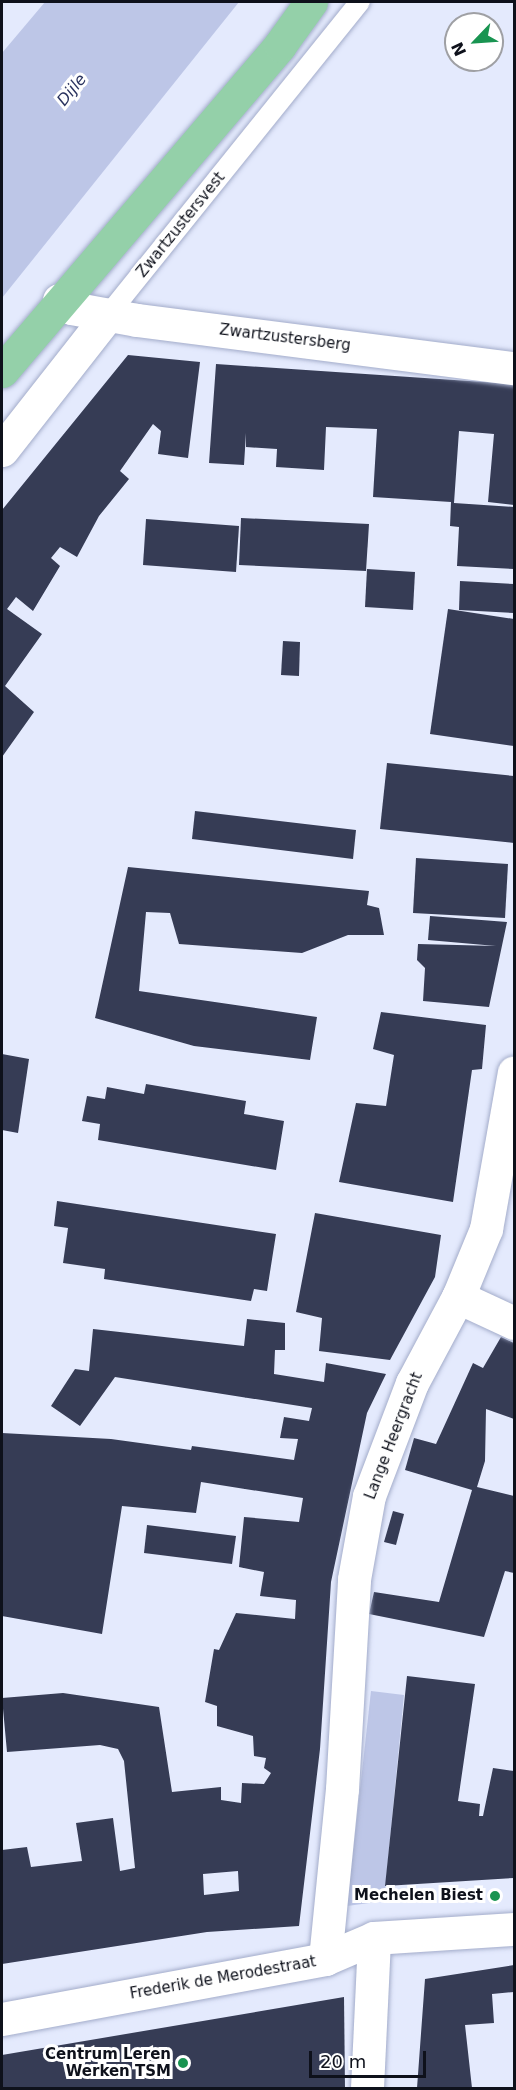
<!DOCTYPE html>
<style>
body{margin:0}
#map{position:relative;width:516px;height:2090px;overflow:hidden;background:#e4eafd;font-family:"DejaVu Sans",sans-serif}
div>[style]{position:absolute}
.water>*{inset:0;background:#bdc6e7}
.building>*{inset:0;background:#363c55}
.roads{filter:drop-shadow(0 0 2px #a3acca) drop-shadow(0 0 2px #a3acca)}
.service>*{height:20px;margin:-10px;padding:0 10px;transform-origin:10px;border-radius:10px;background:#fff}
.minor>*{height:33px;margin:-16.5px;padding:0 16.5px;transform-origin:16.5px;border-radius:16.5px;background:#fff}
.primary>*{height:33px;margin:-16.5px;padding:0 16.5px;transform-origin:16.5px;border-radius:16.5px;background:#94d0a9}
.dots>*{width:16px;height:16px;translate:-50% -50%;box-sizing:border-box;border:3px solid #fff;border-radius:50%}
span{translate:-50% -50%;white-space:nowrap;text-align:center;line-height:1.15;-webkit-text-stroke:6px #fff;paint-order:stroke}
.street-label{font-size:15px;color:#0e111b}
.poi-label{font-size:15px;color:#0e111b;font-weight:700}
.right{translate:-100% -50%;text-align:right}
.water-label{font-size:16px;color:#2a335f;font-style:italic}
.frame{position:absolute;inset:0;border:3px solid #0e111b;pointer-events:none}
.north{position:absolute;left:444px;top:12px;width:60px;height:60px;box-sizing:border-box;background:#fff;border:2px solid #9fa0a4;border-radius:50%;rotate:245deg;font-size:16px;font-weight:700;line-height:24px;text-align:center;color:#0e111b}
.north::after{content:'';display:block;margin:auto;width:21px;height:27px;background:#199451;clip-path:polygon(50% 0,100% 100%,50% 72%,0 100%)}
.scale{position:absolute;left:309px;top:2051px;width:117px;height:27px;box-sizing:border-box;border:3px solid #0e111b;border-top:0;padding-left:8px;font-size:18px;line-height:21px;white-space:nowrap;color:#0e111b;-webkit-text-stroke:4px #fff;paint-order:stroke}
</style>
<div id="map">
<div class="water">
<i style="clip-path:polygon(45px 2px,239px 2px,2px 298px,2px 53px)"></i>
<i style="clip-path:polygon(371px 1691px,404px 1695px,384px 1901px,347px 1906px)"></i>
</div>
<div class="building">
<i style="clip-path:polygon(128px 355px,200px 362px,188px 458px,158px 454px,161px 431px,153px 424px,120px 471px,129px 479px,99px 516px,77px 557px,60px 547px,51px 558px,60px 566px,33px 611px,16px 597px,7px 609px,42px 634px,5px 686px,34px 712px,2px 757px,2px 510px)"></i>
<i style="clip-path:polygon(216px 364px,514px 384px,514px 505px,488px 502px,494px 434px,459px 431px,454px 503px,514px 507px,514px 569px,457px 566px,459px 527px,450px 526px,451px 502px,373px 497px,377px 429px,326px 427px,324px 470px,276px 467px,277px 449px,246px 447px,246px 433px,244px 465px,209px 463px)"></i>
<i style="clip-path:polygon(241px 518px,369px 524px,366px 571px,239px 565px)"></i>
<i style="clip-path:polygon(146px 519px,239px 526px,236px 572px,143px 565px)"></i>
<i style="clip-path:polygon(367px 569px,415px 572px,413px 610px,365px 607px)"></i>
<i style="clip-path:polygon(460px 581px,514px 584px,514px 613px,459px 610px)"></i>
<i style="clip-path:polygon(448px 609px,514px 619px,514px 746px,430px 734px)"></i>
<i style="clip-path:polygon(283px 641px,300px 642px,299px 676px,281px 675px)"></i>
<i style="clip-path:polygon(387px 763px,514px 776px,514px 843px,380px 829px)"></i>
<i style="clip-path:polygon(195px 811px,356px 830px,353px 859px,192px 839px)"></i>
<i style="clip-path:polygon(416px 858px,508px 864px,505px 918px,413px 913px)"></i>
<i style="clip-path:polygon(128px 867px,369px 891px,367px 905px,379px 908px,384px 935px,348px 935px,302px 953px,179px 944px,170px 913px,146px 912px,139px 991px,317px 1017px,310px 1060px,194px 1046px,95px 1018px)"></i>
<i style="clip-path:polygon(430px 916px,507px 922px,489px 1007px,423px 1001px,425px 968px,417px 960px,418px 944px,496px 946px,428px 940px)"></i>
<i style="clip-path:polygon(381px 1012px,486px 1025px,482px 1069px,472px 1070px,453px 1202px,339px 1182px,356px 1103px,386px 1106px,394px 1055px,373px 1049px)"></i>
<i style="clip-path:polygon(2px 1054px,29px 1059px,18px 1133px,2px 1130px)"></i>
<i style="clip-path:polygon(146px 1084px,246px 1101px,244px 1114px,284px 1121px,276px 1170px,98px 1140px,100px 1124px,82px 1121px,87px 1096px,105px 1099px,107px 1087px,144px 1094px)"></i>
<i style="clip-path:polygon(57px 1201px,276px 1234px,267px 1291px,254px 1289px,251px 1301px,104px 1279px,105px 1269px,63px 1263px,68px 1228px,54px 1226px)"></i>
<i style="clip-path:polygon(315px 1213px,441px 1235px,435px 1277px,390px 1360px,319px 1351px,322px 1318px,296px 1312px)"></i>
<i style="clip-path:polygon(evenodd,247px 1319px,285px 1323px,285px 1350px,275px 1350px,274px 1374px,324px 1382px,326px 1363px,386px 1374px,367px 1413px,331px 1582px,320px 1749px,299px 1926px,207px 1932px,2px 1964px,2px 1850px,27px 1847px,31px 1867px,82px 1861px,76px 1823px,113px 1818px,120px 1871px,135px 1868px,124px 1761px,118px 1749px,100px 1745px,7px 1752px,2px 1698px,63px 1693px,159px 1707px,172px 1792px,221px 1787px,221px 1800px,241px 1803px,242px 1783px,264px 1784px,271px 1773px,264px 1768px,266px 1758px,254px 1756px,253px 1736px,217px 1726px,217px 1706px,205px 1702px,214px 1649px,219px 1650px,236px 1613px,295px 1619px,296px 1600px,260px 1596px,264px 1572px,239px 1567px,244px 1517px,299px 1522px,303px 1498px,201px 1482px,196px 1513px,122px 1506px,102px 1634px,2px 1616px,2px 1433px,111px 1439px,191px 1450px,192px 1446px,294px 1460px,298px 1439px,280px 1438px,284px 1417px,309px 1421px,312px 1408px,115px 1377px,80px 1426px,51px 1406px,75px 1369px,89px 1371px,93px 1329px,244px 1346px,247px 1319px,238px 1871px,239px 1891px,204px 1895px,203px 1874px,238px 1871px)"></i>
<i style="clip-path:polygon(501px 1337px,514px 1343px,514px 1419px,486px 1409px,485px 1461px,477px 1487px,514px 1496px,514px 1573px,505px 1571px,484px 1637px,369px 1614px,374px 1592px,439px 1602px,472px 1490px,405px 1470px,414px 1438px,436px 1444px,473px 1363px,483px 1368px)"></i>
<i style="clip-path:polygon(393px 1511px,404px 1514px,396px 1545px,384px 1542px)"></i>
<i style="clip-path:polygon(147px 1525px,236px 1536px,232px 1564px,144px 1553px)"></i>
<i style="clip-path:polygon(407px 1676px,475px 1684px,458px 1801px,480px 1804px,479px 1816px,483px 1816px,493px 1768px,514px 1771px,514px 1878px,385px 1886px)"></i>
<i style="clip-path:polygon(514px 1965px,514px 1992px,492px 1994px,494px 2023px,465px 2025px,472px 2088px,417px 2088px,425px 1979px)"></i>
<i style="clip-path:polygon(344px 1997px,345px 2088px,2px 2088px,2px 2055px)"></i>
</div>
<div class="roads">
<div class="service">
<i style="left:108px;top:315px;width:402px;rotate:-51.2deg"></i>
</div>
<div class="minor">
<i style="left:59px;top:300px;width:14px;rotate:34deg"></i>
<i style="left:71px;top:308px;width:67px;rotate:10.3deg"></i>
<i style="left:137px;top:320px;width:380px;rotate:7.3deg"></i>
<i style="left:2px;top:450px;width:172px;rotate:-51.9deg"></i>
<i style="left:458px;top:1297px;width:62px;rotate:24.9deg"></i>
<i style="left:325px;top:1959px;width:171px;rotate:-84.3deg"></i>
<i style="left:342px;top:1789px;width:210px;rotate:-86.7deg"></i>
<i style="left:354px;top:1579px;width:84px;rotate:-79.8deg"></i>
<i style="left:369px;top:1496px;width:121px;rotate:-69.2deg"></i>
<i style="left:412px;top:1383px;width:98px;rotate:-61.9deg"></i>
<i style="left:458px;top:1297px;width:74px;rotate:-67.6deg"></i>
<i style="left:486px;top:1229px;width:159px;rotate:-79.9deg"></i>
<i style="left:2px;top:2019px;width:329px;rotate:-10.5deg"></i>
<i style="left:325px;top:1959px;width:53px;rotate:-23.2deg"></i>
<i style="left:374px;top:1938px;width:140px;rotate:-3.7deg"></i>
<i style="left:367px;top:2088px;width:150px;rotate:-87.3deg"></i>
</div>
<div class="primary">
<i style="left:2px;top:371px;width:428px;rotate:-49.5deg"></i>
<i style="left:280px;top:45px;width:53px;rotate:-54.2deg"></i>
</div>
</div>
<div class="dots">
<i style="left:495px;top:1896px;background:#199451"></i>
<i style="left:183px;top:2063px;background:#199451"></i>
</div>
<div class="street-label">
<span style="left:181px;top:225px;rotate:-51deg">Zwartzustersvest</span>
<span style="left:285px;top:338px;rotate:7deg">Zwartzustersberg</span>
<span style="left:394px;top:1436px;rotate:-69deg">Lange Heergracht</span>
<span style="left:223px;top:1978px;rotate:-10deg">Frederik de Merodestraat</span>
</div>
<div class="poi-label">
<span class="right" style="left:483px;top:1896px">Mechelen Biest</span>
<span class="right" style="left:171px;top:2063px">Centrum Leren<br>Werken TSM</span>
</div>
<div class="water-label">
<span style="left:72px;top:90px;rotate:-51deg">Dijle</span>
</div>
<div class="frame"></div>
<div class="north">N</div>
<div class="scale">20 m</div>
</div>
